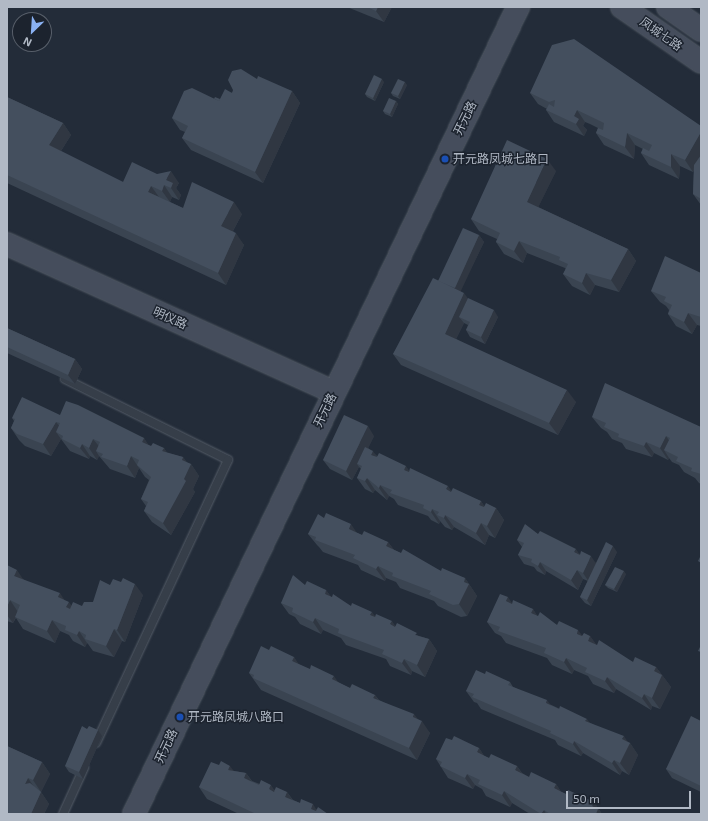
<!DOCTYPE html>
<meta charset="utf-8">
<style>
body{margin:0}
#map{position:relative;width:708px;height:821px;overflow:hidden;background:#232c39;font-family:"Exo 2","Noto Sans SC",sans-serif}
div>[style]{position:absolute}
.roads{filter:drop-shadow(0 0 1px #545c67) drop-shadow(0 0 1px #545c67)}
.lane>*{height:8px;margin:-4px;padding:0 4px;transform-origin:4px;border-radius:4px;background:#363e49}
.secondary>*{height:22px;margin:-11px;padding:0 11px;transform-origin:11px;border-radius:11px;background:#454d5c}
.wall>*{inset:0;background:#3a4451}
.shaded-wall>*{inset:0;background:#303742}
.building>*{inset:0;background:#444f5e}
.dots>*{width:11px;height:11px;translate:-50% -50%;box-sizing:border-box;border:2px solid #1c232e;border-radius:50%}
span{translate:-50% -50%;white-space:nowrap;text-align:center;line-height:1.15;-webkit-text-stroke:3px #1c232e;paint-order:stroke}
.street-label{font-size:12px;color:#b1b9c5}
.poi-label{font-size:12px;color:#b1b9c5}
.left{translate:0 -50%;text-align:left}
.frame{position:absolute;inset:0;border:8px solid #b1b9c5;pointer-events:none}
.north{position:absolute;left:12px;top:12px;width:40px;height:40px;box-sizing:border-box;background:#1c232e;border:1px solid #585f6a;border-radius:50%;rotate:205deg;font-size:11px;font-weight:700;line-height:16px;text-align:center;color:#b1b9c5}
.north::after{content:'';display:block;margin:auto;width:14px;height:18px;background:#8ab1f2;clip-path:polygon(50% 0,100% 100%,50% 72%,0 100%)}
.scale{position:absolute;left:566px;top:791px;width:125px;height:18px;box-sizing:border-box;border:2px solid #b1b9c5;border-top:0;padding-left:5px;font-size:12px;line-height:14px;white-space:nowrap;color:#b1b9c5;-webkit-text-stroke:3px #1c232e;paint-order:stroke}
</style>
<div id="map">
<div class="roads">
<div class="lane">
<i style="left:65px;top:379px;width:182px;rotate:26.4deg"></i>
<i style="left:228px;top:460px;width:312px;rotate:115deg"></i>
<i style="left:63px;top:814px;width:51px;rotate:-65.5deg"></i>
</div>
<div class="secondary">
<i style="left:622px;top:7px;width:96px;rotate:34.8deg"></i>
<i style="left:668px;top:7px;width:40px;rotate:34.9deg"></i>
<i style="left:7px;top:244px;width:359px;rotate:24.4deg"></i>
<i style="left:134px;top:814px;width:894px;rotate:-64.55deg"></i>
</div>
</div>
<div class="wall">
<i style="clip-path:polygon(347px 7px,392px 7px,384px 22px)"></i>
<i style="clip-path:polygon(257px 79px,292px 91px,300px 103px,263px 183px,191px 150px,182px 138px,185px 132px,180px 130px,172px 118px,220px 99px)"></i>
<i style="clip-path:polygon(384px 82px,375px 101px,367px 97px,365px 94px)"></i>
<i style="clip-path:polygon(407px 85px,400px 99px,393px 96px,391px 93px)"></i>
<i style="clip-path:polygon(530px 93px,701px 126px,701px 205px,693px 194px,694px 170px,693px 172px,680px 166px,679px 179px,649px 165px,641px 153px,643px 149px,635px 145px,634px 159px,604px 145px,596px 133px,598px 128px,590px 124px,585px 122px,583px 126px,587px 130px,584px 136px,554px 122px,546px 110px,547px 109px,538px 104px)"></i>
<i style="clip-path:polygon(7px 97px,63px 123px,71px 135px,61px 151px,123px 182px,157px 174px,179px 183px,176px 188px,181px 195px,179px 200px,172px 197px,170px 202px,183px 208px,242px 214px,233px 231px,244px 245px,226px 285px,7px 183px)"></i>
<i style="clip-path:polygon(396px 101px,398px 104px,392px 117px,385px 114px,383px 111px)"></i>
<i style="clip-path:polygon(556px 171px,538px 207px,628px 249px,636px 261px,619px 292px,595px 285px,590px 295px,572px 286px,563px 274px,566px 269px,565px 268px,527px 253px,523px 263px,504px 254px,496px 242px,497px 239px,479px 231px,471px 219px)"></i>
<i style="clip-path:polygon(479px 235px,484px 242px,460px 291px,468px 299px,498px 317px,485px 344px,470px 337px,466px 330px,468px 325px,464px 323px,456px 339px,576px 402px,558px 435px,401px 365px,393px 354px,438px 281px)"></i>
<i style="clip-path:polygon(701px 273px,701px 326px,697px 325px,692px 334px,676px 326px,668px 314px,669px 310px,666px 306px,660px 302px,651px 291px)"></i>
<i style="clip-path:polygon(7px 328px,75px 359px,82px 369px,75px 384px,7px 353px)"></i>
<i style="clip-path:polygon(60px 415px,144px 438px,148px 445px,151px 446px,164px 448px,167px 453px,183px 457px,187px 463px,191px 464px,199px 476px,193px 489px,195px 492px,171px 535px,152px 522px,144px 511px,146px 506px,141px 499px,149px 480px,145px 477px,139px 468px,135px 478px,110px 469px,99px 456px,97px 460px,90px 456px,89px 459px,70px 451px,61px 439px,51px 456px,25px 446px,19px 440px,11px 428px,14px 421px,12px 418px)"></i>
<i style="clip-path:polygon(592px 417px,701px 427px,701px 484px,699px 483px,695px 478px,684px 472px,679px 465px,672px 462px,669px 458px,668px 460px,654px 453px,652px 457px,626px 449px,622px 443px,612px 439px,607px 432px,601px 428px)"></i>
<i style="clip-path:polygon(374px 436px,368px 448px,377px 456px,452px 491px,481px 501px,484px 506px,496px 508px,504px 520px,495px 538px,489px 535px,485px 545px,454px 527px,452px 530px,445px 527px,440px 521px,439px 524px,431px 520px,428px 516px,398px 505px,394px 499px,389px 496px,387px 500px,375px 490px,373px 493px,365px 489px,357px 478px,361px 469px,359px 467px,352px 480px,330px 469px,323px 460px)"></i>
<i style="clip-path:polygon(324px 518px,362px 535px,388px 542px,394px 550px,441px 571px,465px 578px,477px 596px,467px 616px,461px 617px,438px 606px,434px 601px,400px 588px,396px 582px,386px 578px,385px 581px,361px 570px,358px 565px,323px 552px,319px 547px,317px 545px,308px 534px)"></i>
<i style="clip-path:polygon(538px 534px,580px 554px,596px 563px,617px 552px,591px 606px,585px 603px,580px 597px,588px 581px,583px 579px,578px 590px,546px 571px,545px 575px,537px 571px,534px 567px,524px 564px,518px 555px,522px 547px,517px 540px)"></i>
<i style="clip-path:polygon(7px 565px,24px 580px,64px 600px,71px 606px,82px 606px,93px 602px,110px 585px,143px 595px,125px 642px,122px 641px,114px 657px,93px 651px,88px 644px,87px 643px,85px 647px,73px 641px,69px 635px,60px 631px,55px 643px,23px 629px,16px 618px,13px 623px,7px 621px)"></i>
<i style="clip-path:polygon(626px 574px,617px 592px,608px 588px,605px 585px)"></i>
<i style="clip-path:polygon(305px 585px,326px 590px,331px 597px,395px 626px,419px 636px,429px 639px,437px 651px,425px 677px,412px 671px,411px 675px,390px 666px,386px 659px,346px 645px,341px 638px,323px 630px,321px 634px,300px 624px,295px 617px,289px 614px,281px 603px)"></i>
<i style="clip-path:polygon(512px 604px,533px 609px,537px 616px,557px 625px,582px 636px,590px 636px,596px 645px,633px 662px,656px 667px,671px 687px,660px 709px,652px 706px,651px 710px,616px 689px,614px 693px,593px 684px,588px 676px,574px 670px,572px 674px,552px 665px,547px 658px,506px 643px,501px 636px,495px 633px,487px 622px)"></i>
<i style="clip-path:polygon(294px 657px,298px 664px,350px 688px,375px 695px,379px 700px,418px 720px,430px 733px,417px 760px,261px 690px,249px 673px)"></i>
<i style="clip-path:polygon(485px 674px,510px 682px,513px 687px,590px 723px,630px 743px,638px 755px,629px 775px,622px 771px,620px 775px,583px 753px,581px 756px,558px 745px,555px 740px,481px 709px,477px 703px,474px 702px,466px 691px)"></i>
<i style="clip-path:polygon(701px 721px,701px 792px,672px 778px,666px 769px)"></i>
<i style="clip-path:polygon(102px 736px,83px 779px,69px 772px,65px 766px)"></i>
<i style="clip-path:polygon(452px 740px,479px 748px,484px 756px,489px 758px,517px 766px,522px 773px,529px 777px,556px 784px,561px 792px,566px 794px,594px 802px,602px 814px,530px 814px,512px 803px,510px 807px,486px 796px,482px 789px,475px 785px,473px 789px,448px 778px,436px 759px)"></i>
<i style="clip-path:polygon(7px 746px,42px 762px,50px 774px,41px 792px,49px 804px,44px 814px,7px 814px)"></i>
<i style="clip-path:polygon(219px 765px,234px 771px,246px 773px,252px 781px,275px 790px,287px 792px,293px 800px,300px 803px,328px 814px,239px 814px,207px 799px,199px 787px)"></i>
</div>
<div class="shaded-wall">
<i style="clip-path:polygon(378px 7px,392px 7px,384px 22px,376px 11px)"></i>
<i style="clip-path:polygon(382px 79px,384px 82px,375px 101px,373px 98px)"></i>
<i style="clip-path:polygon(405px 82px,407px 85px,400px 99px,398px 96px)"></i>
<i style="clip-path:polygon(292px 91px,300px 103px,263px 183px,255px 172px)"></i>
<i style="clip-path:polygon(396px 101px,398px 104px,392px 117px,390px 114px)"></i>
<i style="clip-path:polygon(577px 110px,585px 122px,583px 126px,587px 130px,584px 136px,576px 124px,574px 116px)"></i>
<i style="clip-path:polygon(63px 123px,71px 135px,57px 157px,49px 145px)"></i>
<i style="clip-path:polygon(701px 132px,701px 158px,693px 172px,685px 160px)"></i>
<i style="clip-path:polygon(627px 133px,635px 145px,634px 159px,625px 147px)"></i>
<i style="clip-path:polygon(671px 154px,680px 166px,679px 179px,671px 167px)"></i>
<i style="clip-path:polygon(547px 159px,556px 171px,535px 214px,527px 202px)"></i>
<i style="clip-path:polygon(171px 171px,179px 183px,176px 188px,181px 195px,179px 200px,171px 188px,166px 180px)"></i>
<i style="clip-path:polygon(164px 185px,172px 197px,170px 202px,162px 191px)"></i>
<i style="clip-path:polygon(151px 186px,159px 197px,148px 192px)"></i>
<i style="clip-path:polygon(234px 202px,242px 214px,229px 238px,221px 226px)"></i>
<i style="clip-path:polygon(236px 233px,244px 245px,226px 285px,218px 273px)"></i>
<i style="clip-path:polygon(479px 235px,484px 242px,458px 297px,453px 291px)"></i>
<i style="clip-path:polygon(519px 241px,527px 253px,523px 263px,514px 251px)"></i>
<i style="clip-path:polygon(628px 249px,636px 261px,619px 292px,611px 280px)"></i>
<i style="clip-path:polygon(586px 273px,595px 285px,590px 295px,582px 283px)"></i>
<i style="clip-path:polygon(464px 293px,472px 304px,459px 317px,464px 323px,453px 345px,445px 334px)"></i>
<i style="clip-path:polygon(494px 310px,498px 317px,485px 344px,481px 337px)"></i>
<i style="clip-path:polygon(688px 313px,697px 325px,692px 334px,684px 322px)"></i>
<i style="clip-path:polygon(75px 359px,82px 369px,75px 384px,68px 375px)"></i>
<i style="clip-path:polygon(567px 390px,576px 402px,558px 435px,549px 423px)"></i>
<i style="clip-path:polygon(56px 422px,65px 433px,56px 432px,61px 439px,51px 456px,43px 444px)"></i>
<i style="clip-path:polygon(368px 426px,374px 436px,360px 465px,357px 464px,359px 467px,352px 480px,346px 471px)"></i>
<i style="clip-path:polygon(666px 436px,674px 448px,664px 450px,669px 458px,668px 460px,660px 448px)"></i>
<i style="clip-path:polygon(144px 438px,152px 450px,142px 442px)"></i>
<i style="clip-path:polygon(93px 439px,102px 450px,96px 451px,99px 456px,97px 460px,89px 448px)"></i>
<i style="clip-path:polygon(646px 442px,654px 453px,652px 457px,644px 446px)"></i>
<i style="clip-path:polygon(82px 444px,90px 456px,89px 459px,80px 448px)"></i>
<i style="clip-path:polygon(164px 448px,172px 460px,162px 451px)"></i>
<i style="clip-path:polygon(373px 451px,381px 463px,371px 455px)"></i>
<i style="clip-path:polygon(131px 456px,139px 468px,135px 478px,127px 466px)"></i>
<i style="clip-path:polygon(183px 457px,190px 466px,191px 464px,199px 476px,193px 489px,195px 492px,171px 535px,163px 523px,184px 479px,182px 460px)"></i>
<i style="clip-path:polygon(406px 466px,414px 478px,404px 470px)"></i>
<i style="clip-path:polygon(367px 478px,375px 490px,373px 493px,365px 481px)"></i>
<i style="clip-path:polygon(380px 485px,389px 496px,387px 500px,379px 488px)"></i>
<i style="clip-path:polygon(448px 486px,456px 498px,446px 489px)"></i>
<i style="clip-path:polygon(481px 501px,489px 513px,479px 505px)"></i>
<i style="clip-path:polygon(496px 508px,504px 520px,495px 538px,487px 526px)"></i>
<i style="clip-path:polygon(432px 509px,440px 521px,439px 524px,431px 512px)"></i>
<i style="clip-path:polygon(445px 515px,454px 527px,452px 530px,444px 518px)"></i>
<i style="clip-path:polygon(481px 523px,489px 535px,485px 545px,476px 533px)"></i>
<i style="clip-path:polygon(351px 524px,359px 536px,349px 529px)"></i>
<i style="clip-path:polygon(388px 542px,397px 554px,386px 546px)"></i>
<i style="clip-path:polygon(613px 546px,617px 552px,591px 606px,587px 600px)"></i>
<i style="clip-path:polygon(576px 549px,582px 558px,574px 552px)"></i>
<i style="clip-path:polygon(591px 556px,597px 565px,589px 582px,583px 573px)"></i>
<i style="clip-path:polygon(540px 562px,546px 571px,545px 575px,538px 566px)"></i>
<i style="clip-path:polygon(378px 566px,386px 578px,385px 581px,376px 569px)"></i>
<i style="clip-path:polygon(17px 570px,25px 582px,14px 576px)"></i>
<i style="clip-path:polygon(577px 570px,583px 579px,578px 590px,571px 580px)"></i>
<i style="clip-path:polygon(624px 571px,626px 574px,617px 592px,614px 589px)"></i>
<i style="clip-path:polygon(465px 578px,477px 596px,467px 616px,459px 604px,464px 582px)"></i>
<i style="clip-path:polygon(135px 584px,143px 595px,125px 642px,117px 630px)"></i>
<i style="clip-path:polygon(326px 590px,335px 602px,325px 594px)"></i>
<i style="clip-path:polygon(60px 593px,67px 604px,69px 602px,77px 613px,74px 619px,58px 597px)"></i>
<i style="clip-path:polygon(508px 597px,516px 609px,506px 601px)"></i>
<i style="clip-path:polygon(10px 600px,18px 612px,13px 623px,7px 615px,7px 607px)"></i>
<i style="clip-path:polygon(533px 609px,541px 621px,531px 613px)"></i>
<i style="clip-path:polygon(372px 612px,380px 623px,370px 615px)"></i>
<i style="clip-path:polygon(315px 618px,323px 630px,321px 634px,313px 622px)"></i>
<i style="clip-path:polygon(52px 620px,60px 631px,55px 643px,47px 631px)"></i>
<i style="clip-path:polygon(392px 621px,400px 633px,390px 624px)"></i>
<i style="clip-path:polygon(114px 629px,122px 641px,114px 657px,106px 646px)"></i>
<i style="clip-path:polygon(578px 630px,587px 642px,577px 634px)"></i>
<i style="clip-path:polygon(79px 631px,87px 643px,85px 647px,77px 635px)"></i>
<i style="clip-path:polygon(590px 636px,599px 648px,588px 641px)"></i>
<i style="clip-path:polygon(429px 639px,437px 651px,425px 677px,417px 665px)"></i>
<i style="clip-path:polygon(294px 657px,302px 669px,292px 661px)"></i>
<i style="clip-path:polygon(566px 658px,574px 670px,572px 674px,564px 662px)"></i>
<i style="clip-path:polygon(404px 659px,412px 671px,411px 675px,402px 663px)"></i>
<i style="clip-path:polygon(656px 667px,671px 687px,660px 709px,652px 698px,654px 671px)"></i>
<i style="clip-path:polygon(334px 676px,342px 688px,332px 679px)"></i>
<i style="clip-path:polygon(607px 677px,616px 689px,614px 693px,605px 681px)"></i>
<i style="clip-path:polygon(644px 694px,652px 706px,651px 710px,642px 698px)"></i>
<i style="clip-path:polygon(375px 695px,383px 707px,373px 698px)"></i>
<i style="clip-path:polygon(547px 700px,556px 712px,546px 703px)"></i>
<i style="clip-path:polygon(414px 714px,421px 723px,422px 721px,430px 733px,417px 760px,409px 748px,413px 717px)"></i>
<i style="clip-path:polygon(587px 719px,595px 730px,585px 721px)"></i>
<i style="clip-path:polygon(98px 730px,102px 736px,83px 779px,79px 772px)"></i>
<i style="clip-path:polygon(624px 736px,629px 744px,630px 743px,638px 755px,629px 775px,620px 763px,622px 739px)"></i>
<i style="clip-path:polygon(574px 741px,583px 753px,581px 756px,573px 744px)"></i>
<i style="clip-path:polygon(479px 748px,487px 760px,477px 752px)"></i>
<i style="clip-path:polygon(614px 760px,622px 771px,620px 775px,612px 763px)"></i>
<i style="clip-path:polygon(42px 762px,50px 774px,41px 792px,33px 780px)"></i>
<i style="clip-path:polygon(230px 766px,239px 778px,228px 770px)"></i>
<i style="clip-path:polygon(517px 766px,525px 778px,515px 770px)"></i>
<i style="clip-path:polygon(246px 773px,254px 785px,244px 778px)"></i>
<i style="clip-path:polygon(467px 774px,475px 785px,473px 789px,465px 778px)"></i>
<i style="clip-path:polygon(28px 778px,36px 790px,25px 784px)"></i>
<i style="clip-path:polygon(556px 784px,564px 796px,554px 788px)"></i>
<i style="clip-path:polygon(271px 785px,279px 797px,269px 789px)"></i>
<i style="clip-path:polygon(504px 791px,512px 803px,510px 807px,502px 795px)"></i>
<i style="clip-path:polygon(41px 792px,49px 804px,44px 814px,31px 814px)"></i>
<i style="clip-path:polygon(287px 792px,295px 804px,285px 797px)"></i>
<i style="clip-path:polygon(594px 802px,602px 814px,596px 814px,592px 806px)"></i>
<i style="clip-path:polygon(313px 804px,319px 814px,311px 809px)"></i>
<i style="clip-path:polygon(544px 810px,546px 814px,541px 814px)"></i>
</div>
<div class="building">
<i style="clip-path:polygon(367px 7px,378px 7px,376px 11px)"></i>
<i style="clip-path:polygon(574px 39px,701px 126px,701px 132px,685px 160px,671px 154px,671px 167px,641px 153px,643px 148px,649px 151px,652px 145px,627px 133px,625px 147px,596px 133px,598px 128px,603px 130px,604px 123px,577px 110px,574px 116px,579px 119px,576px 124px,546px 110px,549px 104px,554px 107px,555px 100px,549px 102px,530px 93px,552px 45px)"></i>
<i style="clip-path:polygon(241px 69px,257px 79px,258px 76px,292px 91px,255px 172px,182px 138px,188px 126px,172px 118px,184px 91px,192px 88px,219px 101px,225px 89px,232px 93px,233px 90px,228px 80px,232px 71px)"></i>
<i style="clip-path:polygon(374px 75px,382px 79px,373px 98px,365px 94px)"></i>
<i style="clip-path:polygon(398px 79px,405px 82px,398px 96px,391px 93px)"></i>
<i style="clip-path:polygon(7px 97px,63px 123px,49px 145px,123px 182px,132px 162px,157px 174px,171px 171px,166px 180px,173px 183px,171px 188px,164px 185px,162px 191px,151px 186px,148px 192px,183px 208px,192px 182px,234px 202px,221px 226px,236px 233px,218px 273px,7px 175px)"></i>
<i style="clip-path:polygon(215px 97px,220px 99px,219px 101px,214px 99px)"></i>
<i style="clip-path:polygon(389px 98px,396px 101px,390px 114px,383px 111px)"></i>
<i style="clip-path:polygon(507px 140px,547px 159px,527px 202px,628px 249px,611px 280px,586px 273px,582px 283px,563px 274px,568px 264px,559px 260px,560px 257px,519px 241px,514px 251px,496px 242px,500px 233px,471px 219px)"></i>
<i style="clip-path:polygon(701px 155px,701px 199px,693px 194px,694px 165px)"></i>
<i style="clip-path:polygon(463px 228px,479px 235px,455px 288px,438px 281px)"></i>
<i style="clip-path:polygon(665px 256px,701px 273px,701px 317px,688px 313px,684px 322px,668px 314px,672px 305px,664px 301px,666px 297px,651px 291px)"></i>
<i style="clip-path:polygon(433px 278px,464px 293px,445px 334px,567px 390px,549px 423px,393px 354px)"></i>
<i style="clip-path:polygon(468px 298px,494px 310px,481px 337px,466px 330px,470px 322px,459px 317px)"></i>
<i style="clip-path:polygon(7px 328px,75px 359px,68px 375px,7px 347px)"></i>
<i style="clip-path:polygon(605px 383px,701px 427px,701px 474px,691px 471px,692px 468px,676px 461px,678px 457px,664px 450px,670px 438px,666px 436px,660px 448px,646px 442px,644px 446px,618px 437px,619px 434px,604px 427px,606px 423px,592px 417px)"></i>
<i style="clip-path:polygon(22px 397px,60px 415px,66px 401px,78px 405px,144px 438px,142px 442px,151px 446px,153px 443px,164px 448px,162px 451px,183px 457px,182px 460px,191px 464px,184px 479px,186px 481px,163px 523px,144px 511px,148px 502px,141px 499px,151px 477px,137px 465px,139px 460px,131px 456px,127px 466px,101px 457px,103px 454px,96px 451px,100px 442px,93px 439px,89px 448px,82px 444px,80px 448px,62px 439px,63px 436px,56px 432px,60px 423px,56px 422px,43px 444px,17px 434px,11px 428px,15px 419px,12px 418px)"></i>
<i style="clip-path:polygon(344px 415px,368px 426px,346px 471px,323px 460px)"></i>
<i style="clip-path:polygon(365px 447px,373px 451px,371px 455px,377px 457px,379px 453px,406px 466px,404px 470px,409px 472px,410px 468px,448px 486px,446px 489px,451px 492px,453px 488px,481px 501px,479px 505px,484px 507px,486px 503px,496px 508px,487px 526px,481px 523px,476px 533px,445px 515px,444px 518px,437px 515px,439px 512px,432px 509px,431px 512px,423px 508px,424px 505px,390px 493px,392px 490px,380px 485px,379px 488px,367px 478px,365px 481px,357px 478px,362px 466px,357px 464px)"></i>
<i style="clip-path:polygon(326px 513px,351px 524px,349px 529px,362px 535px,364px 531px,388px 542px,386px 546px,401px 553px,403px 549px,441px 571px,442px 568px,465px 578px,464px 582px,469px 584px,459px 604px,453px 605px,429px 594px,431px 591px,392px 576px,393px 573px,378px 566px,376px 569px,353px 558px,355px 555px,315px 540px,316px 537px,308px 534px,318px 514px,324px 518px)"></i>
<i style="clip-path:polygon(525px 524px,538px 534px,540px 531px,576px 549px,574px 552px,580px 555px,581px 551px,591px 556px,583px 573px,577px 570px,571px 580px,540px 562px,538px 566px,531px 562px,532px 559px,518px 555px,524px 543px,517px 540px)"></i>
<i style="clip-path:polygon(606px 542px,613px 546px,587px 600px,580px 597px)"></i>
<i style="clip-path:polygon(701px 555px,701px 563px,698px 561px)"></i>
<i style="clip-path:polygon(7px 565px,17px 570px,14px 576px,60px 593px,58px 597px,69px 602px,66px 607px,70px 609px,73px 602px,82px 606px,84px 602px,93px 602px,100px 580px,110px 585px,113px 579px,121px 582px,123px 578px,135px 584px,117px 630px,114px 629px,106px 646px,85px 639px,86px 635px,79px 631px,77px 635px,65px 630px,66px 626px,52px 620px,47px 631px,15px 617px,20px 605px,10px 600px,7px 607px)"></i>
<i style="clip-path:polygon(615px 567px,624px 571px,614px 589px,605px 585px)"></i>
<i style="clip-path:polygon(293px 575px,305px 585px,307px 581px,326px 590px,325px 594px,332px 597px,333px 594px,351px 606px,352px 603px,372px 612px,370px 615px,375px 617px,376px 614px,392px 621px,390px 624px,395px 627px,397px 623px,417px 633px,415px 635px,429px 639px,417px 665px,404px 659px,402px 663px,382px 654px,384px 650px,338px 633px,339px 629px,315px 618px,313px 622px,292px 612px,293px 608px,281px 603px)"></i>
<i style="clip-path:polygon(500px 594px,508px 597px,506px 601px,512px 604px,513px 600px,533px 609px,531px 613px,538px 616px,540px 612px,557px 625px,559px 621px,578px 630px,577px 634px,582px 636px,584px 633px,590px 636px,588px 641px,597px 645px,599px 640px,633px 662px,635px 657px,656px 667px,654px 671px,662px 675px,652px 698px,644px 694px,642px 698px,607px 677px,605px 681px,585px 672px,587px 668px,566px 658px,564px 662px,544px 653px,546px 648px,498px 631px,500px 627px,487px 622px)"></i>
<i style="clip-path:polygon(701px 645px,701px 652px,698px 651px)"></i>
<i style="clip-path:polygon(261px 646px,269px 650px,271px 646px,294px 657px,292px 661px,310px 669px,311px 665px,334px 676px,332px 679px,350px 688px,352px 684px,375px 695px,373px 698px,414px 714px,413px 717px,422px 721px,409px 748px,253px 678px,254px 675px,249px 673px)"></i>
<i style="clip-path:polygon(476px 670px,485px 674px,486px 671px,510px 682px,508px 685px,547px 700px,546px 703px,559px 709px,560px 706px,587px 719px,585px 721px,624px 736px,622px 739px,630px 743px,620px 763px,614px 760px,612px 763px,574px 741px,573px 744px,550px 733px,551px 731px,472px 697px,474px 694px,466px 691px)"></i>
<i style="clip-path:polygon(691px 716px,701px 721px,701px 786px,666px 769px)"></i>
<i style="clip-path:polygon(82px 726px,87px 729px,89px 726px,98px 730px,79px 772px,65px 766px)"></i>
<i style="clip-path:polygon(454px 736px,479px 748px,477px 752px,489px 758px,491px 754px,517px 766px,515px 770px,529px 777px,531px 772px,556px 784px,554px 788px,566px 794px,568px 790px,594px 802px,592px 806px,598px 809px,596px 814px,550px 814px,544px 810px,541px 814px,504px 791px,502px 795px,478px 784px,480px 780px,467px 774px,465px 778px,440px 766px,442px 762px,436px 759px,446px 738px,452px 740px)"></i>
<i style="clip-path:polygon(7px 746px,42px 762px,33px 780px,28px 778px,25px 784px,30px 783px,41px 792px,31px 814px,7px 814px)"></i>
<i style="clip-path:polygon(221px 761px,230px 766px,228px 770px,246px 773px,244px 778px,259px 785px,261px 780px,271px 785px,269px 789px,274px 792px,276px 787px,287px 792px,285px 797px,300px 803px,301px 799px,313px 804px,311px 809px,316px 811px,318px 807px,328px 814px,256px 814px,199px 787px,211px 762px,219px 765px)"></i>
</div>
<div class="dots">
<i style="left:445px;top:159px;background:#1a4fb4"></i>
<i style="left:180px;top:717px;background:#1a4fb4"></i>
</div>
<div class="street-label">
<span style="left:661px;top:34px;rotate:35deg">凤城七路</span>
<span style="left:465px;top:118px;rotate:-64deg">开元路</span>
<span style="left:170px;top:318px;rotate:24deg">明仪路</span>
<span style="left:325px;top:410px;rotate:-64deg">开元路</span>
<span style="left:166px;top:746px;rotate:-65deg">开元路</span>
</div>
<div class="poi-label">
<span class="left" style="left:453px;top:159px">开元路凤城七路口</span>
<span class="left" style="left:188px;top:717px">开元路凤城八路口</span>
</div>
<div class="frame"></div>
<div class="north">N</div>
<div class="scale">50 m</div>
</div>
